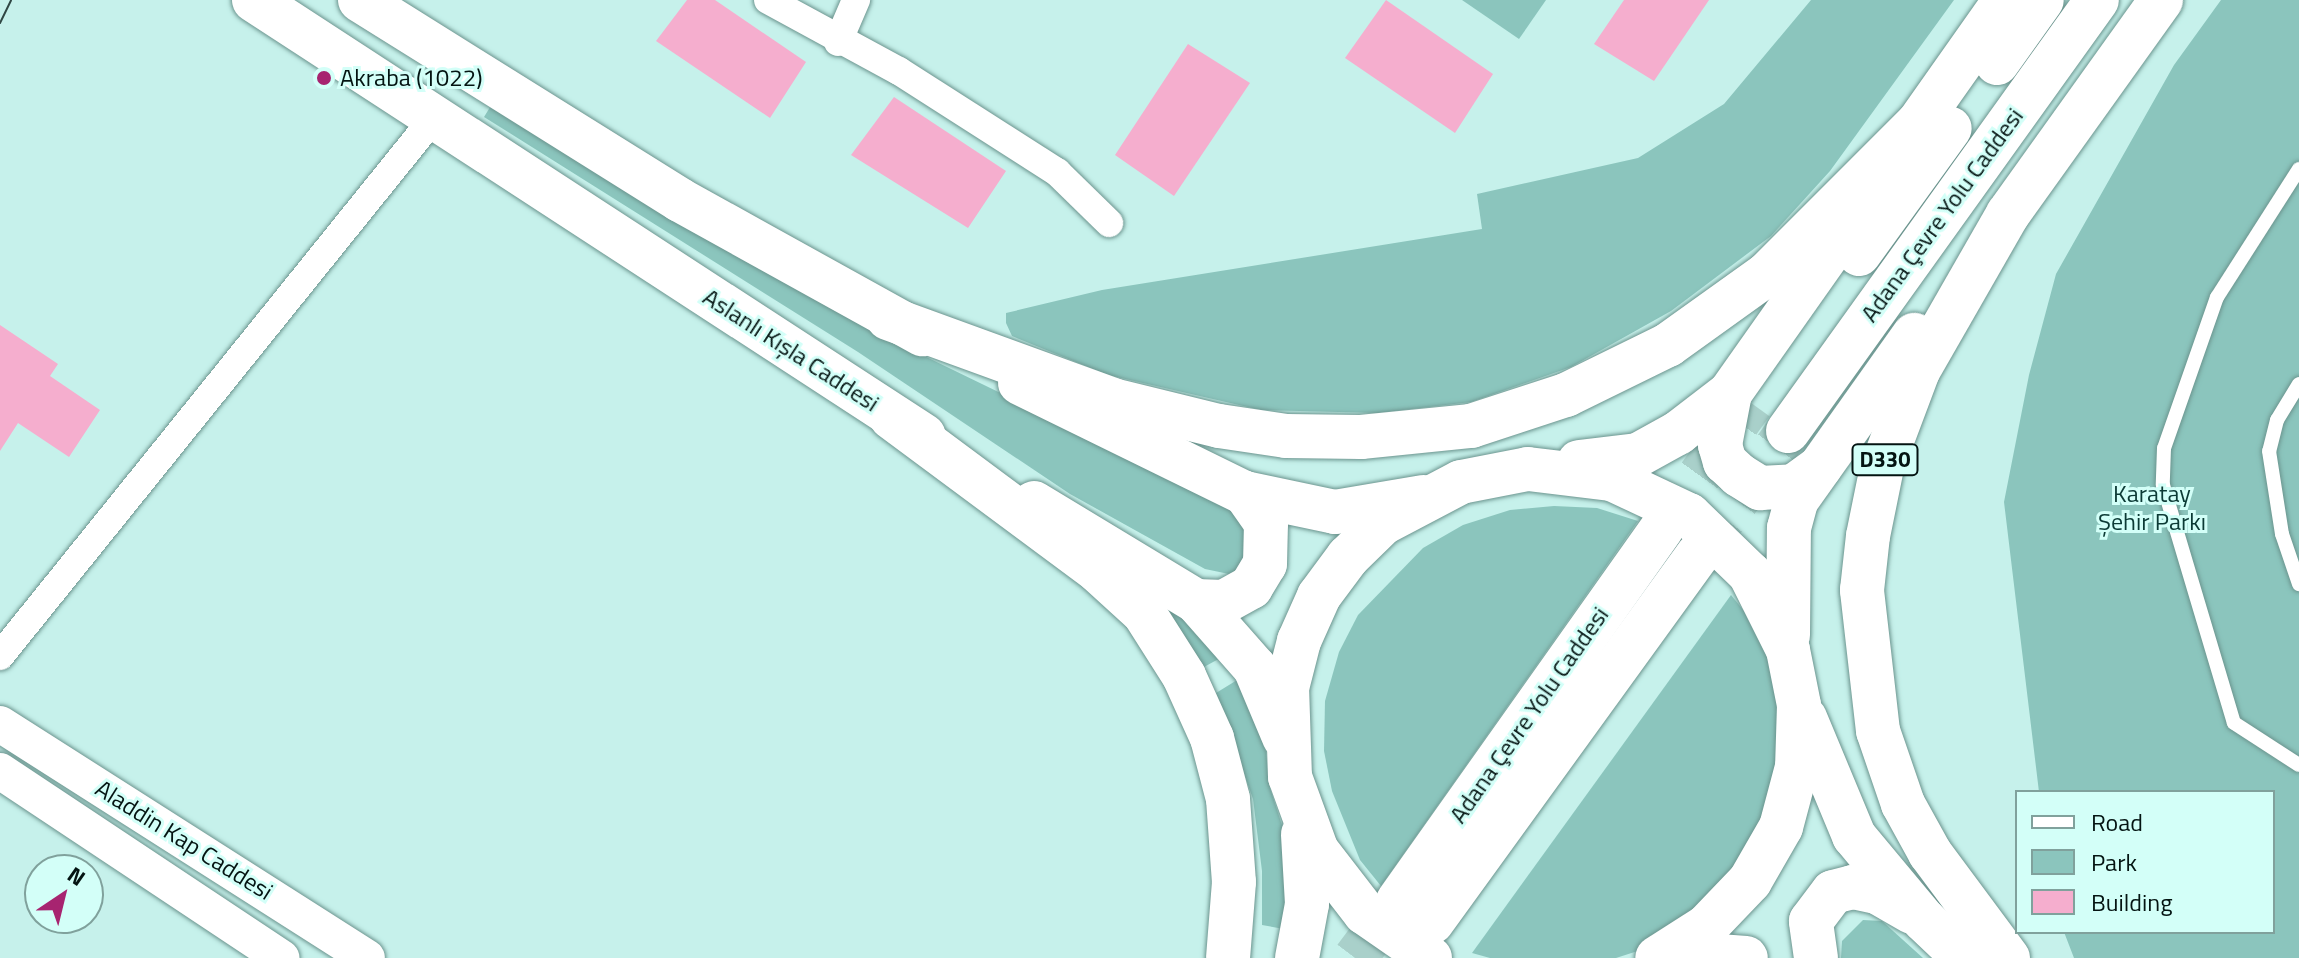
<!DOCTYPE html>
<meta charset="utf-8">
<style>
body{margin:0}
#map{position:relative;width:2299px;height:958px;overflow:hidden;background:#c6f1eb;font-family:"Titillium Web",sans-serif}
div>[style]{position:absolute}
.green>*{inset:0;background:#8bc5bd}
.building>*{inset:0;background:#f5aece}
.trunk-tunnel>*{height:44px;margin-top:-22px;transform-origin:0;background:repeating-linear-gradient(90deg,#a9d0ca 0 44px,transparent 0 66px)}
.roads{filter:drop-shadow(0 0 2px #6b948e) drop-shadow(0 0 2px #6b948e)}
.service>*{height:14px;margin:-7px;padding:0 7px;transform-origin:7px;border-radius:7px;background:#fff}
.minor>*{height:28px;margin:-14px;padding:0 14px;transform-origin:14px;border-radius:14px;background:#fff}
.tertiary>*{height:36px;margin:-18px;padding:0 18px;transform-origin:18px;border-radius:18px;background:#fff}
.primary>*{height:44px;margin:-22px;padding:0 22px;transform-origin:22px;border-radius:22px;background:#fff}
.trunk>*{height:44px;margin:-22px;padding:0 22px;transform-origin:22px;border-radius:22px;background:#fff}
.tram>*{height:2px;margin:-1px;padding:0 1px;transform-origin:1px;border-radius:1px;background:#304744}
.dots>*{width:22px;height:22px;translate:-50% -50%;box-sizing:border-box;border:4px solid #d3fff8;border-radius:50%}
span{translate:-50% -50%;white-space:nowrap;text-align:center;line-height:1.15;-webkit-text-stroke:6px #d3fff8;paint-order:stroke}
.shield-label span{padding:2px 6px;background:#d3fff8;border:2px solid;border-radius:6px;-webkit-text-stroke-width:0}
.shield-label{font-size:22px;color:#041412;font-weight:700}
.poi-label{font-size:24px;color:#041412}
.left{translate:0 -50%;text-align:left}
.street-label{font-size:24px;color:#041412}
.park-label{font-size:24px;color:#0c3a35}
.legend{position:absolute;left:2015px;top:790px;width:260px;height:144px;box-sizing:border-box;background:#d3fff8;border:2px solid #80a19c;margin:0;padding:10px 14px;list-style:none;font-size:24px;color:#041412}
.legend li{display:flex;align-items:center;gap:16px;height:40px}
.legend b{width:40px;border:2px solid #80a19c}
.north{position:absolute;left:24px;top:854px;width:80px;height:80px;box-sizing:border-box;background:#d3fff8;border:2px solid #80a19c;border-radius:50%;rotate:35deg;font-size:22px;font-weight:700;line-height:32px;text-align:center;color:#041412}
.north::after{content:'';display:block;margin:auto;width:28px;height:36px;background:#a72470;clip-path:polygon(50% 0,100% 100%,50% 72%,0 100%)}
</style>
<div id="map">
<div class="green">
<i style="clip-path:polygon(1462px 0,1546px 0,1519px 39px)"></i>
<i style="clip-path:polygon(1811px 0,1954px 0,1830px 171px,1771px 236px,1671px 311px,1571px 367px,1471px 402px,1378px 413px,1261px 410px,1108px 375px,1012px 336px,1006px 323px,1006px 313px,1102px 290px,1482px 229px,1477px 194px,1638px 158px,1724px 104px)"></i>
<i style="clip-path:polygon(2221px 0,2299px 0,2299px 958px,2074px 958px,2064px 932px,2273px 932px,2273px 792px,2039px 792px,2004px 502px,2029px 375px,2056px 274px,2174px 65px)"></i>
<i style="clip-path:polygon(492px 104px,912px 350px,1233px 506px,1248px 517px,1247px 567px,1229px 574px,1205px 569px,1070px 494px,858px 352px,484px 117px)"></i>
<i style="clip-path:polygon(1554px 506px,1597px 508px,1638px 521px,1381px 886px,1360px 860px,1332px 791px,1324px 751px,1325px 701px,1339px 652px,1358px 615px,1423px 548px,1463px 525px,1510px 510px)"></i>
<i style="clip-path:polygon(1731px 595px,1748px 616px,1779px 682px,1786px 722px,1753px 858px,1647px 948px,1616px 958px,1490px 958px,1472px 953px)"></i>
<i style="clip-path:polygon(1158px 604px,1179px 612px,1224px 656px,1204px 667px)"></i>
<i style="clip-path:polygon(1242px 677px,1263px 726px,1270px 788px,1290px 850px,1300px 932px,1262px 925px,1262px 871px,1253px 799px,1216px 693px)"></i>
<i style="clip-path:polygon(1863px 920px,1882px 921px,1923px 958px,1841px 958px,1842px 941px)"></i>
</div>
<div class="building">
<i style="clip-path:polygon(687px 0,715px 0,806px 62px,770px 118px,656px 41px)"></i>
<i style="clip-path:polygon(1386px 0,1493px 74px,1455px 133px,1345px 58px)"></i>
<i style="clip-path:polygon(1624px 0,1709px 0,1654px 81px,1594px 44px)"></i>
<i style="clip-path:polygon(1188px 44px,1250px 83px,1174px 196px,1115px 155px)"></i>
<i style="clip-path:polygon(894px 97px,1006px 171px,968px 228px,851px 155px)"></i>
<i style="clip-path:polygon(0 325px,58px 364px,50px 376px,100px 410px,69px 457px,18px 423px,0 451px)"></i>
</div>
<div class="trunk-tunnel">
<i style="left:1661px;top:529px;width:155px;rotate:-54.2deg"></i>
<i style="left:1698px;top:554px;width:152px;rotate:-53.8deg"></i>
<i style="left:1355px;top:958px;width:71px;rotate:-53deg"></i>
</div>
<div class="roads">
<div class="service">
<i style="left:2299px;top:169px;width:152px;rotate:122.6deg"></i>
<i style="left:2217px;top:297px;width:160px;rotate:109.3deg"></i>
<i style="left:2164px;top:448px;width:37px;rotate:92deg"></i>
<i style="left:2163px;top:485px;width:248px;rotate:73.4deg"></i>
<i style="left:2234px;top:723px;width:77px;rotate:32.9deg"></i>
<i style="left:2299px;top:384px;width:42px;rotate:121.4deg"></i>
<i style="left:2277px;top:420px;width:32px;rotate:104deg"></i>
<i style="left:2269px;top:451px;width:84px;rotate:81.1deg"></i>
<i style="left:2282px;top:534px;width:53px;rotate:71.2deg"></i>
</div>
<div class="minor">
<i style="left:768px;top:0;width:149px;rotate:28.5deg"></i>
<i style="left:899px;top:71px;width:188px;rotate:32.6deg"></i>
<i style="left:1057px;top:172px;width:73px;rotate:44.4deg"></i>
<i style="left:838px;top:42px;width:46px;rotate:-66.8deg"></i>
<i style="left:0;top:656px;width:695px;rotate:-51.13deg"></i>
</div>
<div class="tertiary">
<i style="left:0;top:724px;width:435px;rotate:32.5deg"></i>
<i style="left:0;top:771px;width:338px;rotate:33.6deg"></i>
</div>
<div class="primary">
<i style="left:254px;top:0;width:799px;rotate:33.05deg"></i>
<i style="left:360px;top:0;width:377px;rotate:32deg"></i>
<i style="left:680px;top:200px;width:277px;rotate:29deg"></i>
<i style="left:1020px;top:383px;width:250px;rotate:26.1deg"></i>
<i style="left:1245px;top:493px;width:92px;rotate:11.9deg"></i>
<i style="left:1335px;top:512px;width:90px;rotate:-9.6deg"></i>
<i style="left:1034px;top:503px;width:189px;rotate:31.2deg"></i>
<i style="left:1196px;top:601px;width:89px;rotate:48.6deg"></i>
<i style="left:1255px;top:668px;width:75px;rotate:67.2deg"></i>
<i style="left:1196px;top:601px;width:28px;rotate:2deg"></i>
<i style="left:1224px;top:602px;width:31px;rotate:-29deg"></i>
<i style="left:1251px;top:587px;width:27px;rotate:-59deg"></i>
<i style="left:1265px;top:564px;width:41px;rotate:-88.6deg"></i>
<i style="left:1266px;top:523px;width:37px;rotate:-125deg"></i>
</div>
<div class="trunk">
<i style="left:1997px;top:63px;width:77px;rotate:-54.5deg"></i>
<i style="left:1900px;top:149px;width:182px;rotate:-54.8deg"></i>
<i style="left:1859px;top:254px;width:155px;rotate:-54.2deg"></i>
<i style="left:888px;top:318px;width:239px;rotate:20deg"></i>
<i style="left:1113px;top:400px;width:109px;rotate:13.8deg"></i>
<i style="left:1219px;top:426px;width:68px;rotate:8.5deg"></i>
<i style="left:1286px;top:436px;width:75px;rotate:0.8deg"></i>
<i style="left:1361px;top:437px;width:111px;rotate:-5.7deg"></i>
<i style="left:1471px;top:426px;width:100px;rotate:-18.1deg"></i>
<i style="left:1566px;top:395px;width:114px;rotate:-26.1deg"></i>
<i style="left:1668px;top:345px;width:122px;rotate:-35.6deg"></i>
<i style="left:1767px;top:274px;width:211px;rotate:-45deg"></i>
<i style="left:1730px;top:393px;width:53px;rotate:100.9deg"></i>
<i style="left:1720px;top:445px;width:18px;rotate:74deg"></i>
<i style="left:1725px;top:462px;width:19px;rotate:43deg"></i>
<i style="left:1739px;top:475px;width:25px;rotate:32deg"></i>
<i style="left:1760px;top:488px;width:34px;rotate:-3deg"></i>
<i style="left:1794px;top:486px;width:32px;rotate:-36deg"></i>
<i style="left:891px;top:417px;width:258px;rotate:36.6deg"></i>
<i style="left:1098px;top:571px;width:62px;rotate:42.4deg"></i>
<i style="left:1144px;top:613px;width:75px;rotate:57.6deg"></i>
<i style="left:1184px;top:676px;width:68px;rotate:65.7deg"></i>
<i style="left:1212px;top:738px;width:63px;rotate:75.3deg"></i>
<i style="left:1228px;top:799px;width:83px;rotate:85.9deg"></i>
<i style="left:1234px;top:882px;width:76px;rotate:94.5deg"></i>
<i style="left:1788px;top:431px;width:530px;rotate:-54.36deg"></i>
<i style="left:1579px;top:462px;width:59px;rotate:-6.8deg"></i>
<i style="left:1638px;top:455px;width:46px;rotate:-28.8deg"></i>
<i style="left:1678px;top:433px;width:66px;rotate:-37.6deg"></i>
<i style="left:1730px;top:393px;width:229px;rotate:-54.8deg"></i>
<i style="left:1788px;top:635px;width:107px;rotate:-89.5deg"></i>
<i style="left:1789px;top:528px;width:28px;rotate:-75deg"></i>
<i style="left:1796px;top:501px;width:204px;rotate:-54.6deg"></i>
<i style="left:1805px;top:718px;width:128px;rotate:67.4deg"></i>
<i style="left:1854px;top:836px;width:109px;rotate:50.2deg"></i>
<i style="left:1924px;top:920px;width:55px;rotate:43.5deg"></i>
<i style="left:1398px;top:901px;width:456px;rotate:-54.7deg"></i>
<i style="left:1432px;top:922px;width:454px;rotate:-54.1deg"></i>
<i style="left:1297px;top:958px;width:55px;rotate:-79.5deg"></i>
<i style="left:1307px;top:904px;width:70px;rotate:-93.3deg"></i>
<i style="left:1430px;top:958px;width:79px;rotate:-145.3deg"></i>
<i style="left:1365px;top:913px;width:78px;rotate:-127.7deg"></i>
<i style="left:1317px;top:851px;width:79px;rotate:-110deg"></i>
<i style="left:1290px;top:777px;width:89px;rotate:-91.9deg"></i>
<i style="left:1287px;top:688px;width:49px;rotate:-75.7deg"></i>
<i style="left:1299px;top:641px;width:49px;rotate:-66deg"></i>
<i style="left:1319px;top:596px;width:49px;rotate:-53.4deg"></i>
<i style="left:1348px;top:557px;width:49px;rotate:-44.2deg"></i>
<i style="left:1383px;top:523px;width:88px;rotate:-27.7deg"></i>
<i style="left:1461px;top:482px;width:68px;rotate:-11deg"></i>
<i style="left:1528px;top:469px;width:85px;rotate:6.8deg"></i>
<i style="left:1612px;top:479px;width:85px;rotate:25.1deg"></i>
<i style="left:1689px;top:515px;width:85px;rotate:44deg"></i>
<i style="left:1750px;top:574px;width:85px;rotate:63.4deg"></i>
<i style="left:1788px;top:650px;width:56px;rotate:78.7deg"></i>
<i style="left:1799px;top:705px;width:62px;rotate:91.8deg"></i>
<i style="left:1797px;top:767px;width:62px;rotate:104.9deg"></i>
<i style="left:1781px;top:827px;width:62px;rotate:119.9deg"></i>
<i style="left:1750px;top:881px;width:62px;rotate:133.7deg"></i>
<i style="left:1707px;top:926px;width:59px;rotate:147.4deg"></i>
<i style="left:1663px;top:958px;width:28px;rotate:-8deg"></i>
<i style="left:1691px;top:954px;width:55px;rotate:4.2deg"></i>
<i style="left:1816px;top:958px;width:37px;rotate:-98deg"></i>
<i style="left:1811px;top:921px;width:36px;rotate:-53deg"></i>
<i style="left:1833px;top:892px;width:21px;rotate:-14deg"></i>
<i style="left:1853px;top:887px;width:25px;rotate:12deg"></i>
<i style="left:1877px;top:892px;width:40px;rotate:29.7deg"></i>
<i style="left:2008px;top:958px;width:131px;rotate:-126.6deg"></i>
<i style="left:1930px;top:853px;width:56px;rotate:-118.9deg"></i>
<i style="left:1903px;top:804px;width:77px;rotate:-108.9deg"></i>
<i style="left:1878px;top:731px;width:142px;rotate:-96.5deg"></i>
<i style="left:1862px;top:590px;width:54px;rotate:-83.7deg"></i>
<i style="left:1868px;top:536px;width:70px;rotate:-78.5deg"></i>
<i style="left:1882px;top:467px;width:103px;rotate:-69.4deg"></i>
<i style="left:1918px;top:371px;width:181px;rotate:-60.2deg"></i>
<i style="left:2008px;top:214px;width:263px;rotate:-54.4deg"></i>
</div>
</div>
<div class="tram">
<i style="left:0;top:23px;width:25px;rotate:-64deg"></i>
</div>
<div class="dots">
<i style="left:324px;top:78px;background:#a72470"></i>
</div>
<div class="shield-label">
<span style="left:1885px;top:460px">D330</span>
</div>
<div class="poi-label">
<span class="left" style="left:340px;top:78px">Akraba (1022)</span>
</div>
<div class="street-label">
<span style="left:1942px;top:215px;rotate:-54deg">Adana Çevre Yolu Caddesi</span>
<span style="left:791px;top:350px;rotate:33deg">Aslanlı Kışla Caddesi</span>
<span style="left:1529px;top:715px;rotate:-55deg">Adana Çevre Yolu Caddesi</span>
<span style="left:184px;top:840px;rotate:32deg">Aladdin Kap Caddesi</span>
</div>
<div class="park-label">
<span style="left:2152px;top:508px">Karatay<br>Şehir Parkı</span>
</div>
<ul class="legend">
<li><b style="height:10px;background:#fff"></b>Road</li>
<li><b style="height:22px;background:#8bc5bd"></b>Park</li>
<li><b style="height:22px;background:#f5aece"></b>Building</li>
</ul>
<div class="north">N</div>
</div>
